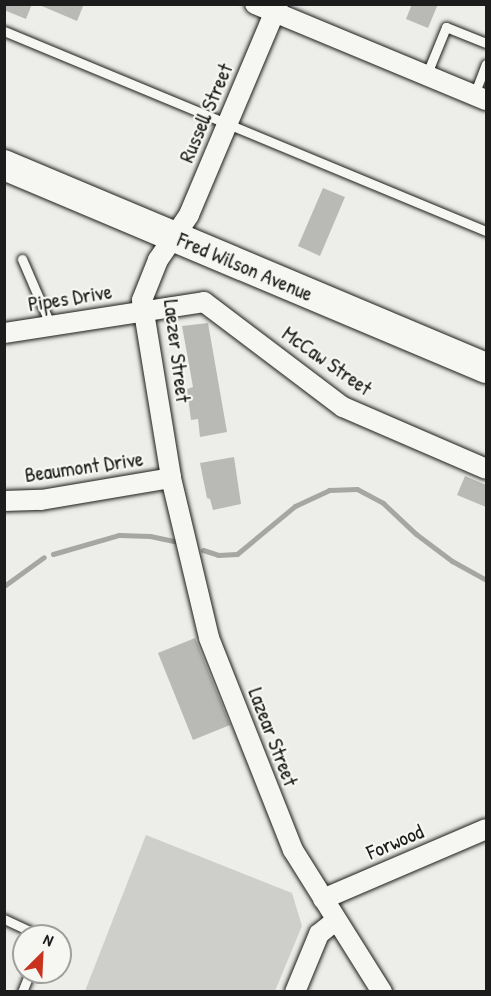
<!DOCTYPE html>
<style>
body{margin:0}
#map{position:relative;width:491px;height:996px;overflow:hidden;background:#edede9;font-family:"Patrick Hand",sans-serif}
div>[style]{position:absolute}
.green>*{inset:0;background:#cececb}
.stream>*{height:5px;margin:-2.5px;padding:0 2.5px;transform-origin:2.5px;border-radius:2.5px;background:#a6a6a3}
.building>*{inset:0;background:#b9b9b6}
.roads{filter:drop-shadow(0 0 2px #1c1c1c) drop-shadow(0 0 2px #1c1c1c)}
.service>*{height:9px;margin:-4.5px;padding:0 4.5px;transform-origin:4.5px;border-radius:4.5px;background:#f6f6f2}
.minor>*{height:20px;margin:-10px;padding:0 10px;transform-origin:10px;border-radius:10px;background:#f6f6f2}
.primary>*{height:30px;margin:-15px;padding:0 15px;transform-origin:15px;border-radius:15px;background:#f6f6f2}
span{translate:-50% -50%;white-space:nowrap;text-align:center;line-height:1.15;-webkit-text-stroke:4.5px #f6f6f2;paint-order:stroke}
.street-label{font-size:21px;color:#1c1c1c}
.frame{position:absolute;inset:0;border:6px solid #1c1c1c;pointer-events:none}
.north{position:absolute;left:12px;top:924px;width:60px;height:60px;box-sizing:border-box;background:#f6f6f2;border:2px solid #9f9f9c;border-radius:50%;rotate:24deg;font-size:16px;font-weight:700;line-height:24px;text-align:center;color:#1c1c1c}
.north::after{content:'';display:block;margin:auto;width:21px;height:27px;background:#c8321e;clip-path:polygon(50% 0,100% 100%,50% 72%,0 100%)}
</style>
<div id="map">
<div class="green">
<i style="clip-path:polygon(146px 835px,292px 893px,302px 926px,275px 991px,85px 991px)"></i>
</div>
<div class="stream">
<i style="left:203px;top:550px;width:16px;rotate:18deg"></i>
<i style="left:218px;top:555px;width:19px;rotate:-3deg"></i>
<i style="left:237px;top:554px;width:75px;rotate:-39.6deg"></i>
<i style="left:295px;top:506px;width:38px;rotate:-25deg"></i>
<i style="left:329px;top:490px;width:28px;rotate:-2deg"></i>
<i style="left:357px;top:489px;width:30px;rotate:28deg"></i>
<i style="left:383px;top:503px;width:45px;rotate:43.2deg"></i>
<i style="left:416px;top:534px;width:45px;rotate:36.9deg"></i>
<i style="left:452px;top:561px;width:39px;rotate:29deg"></i>
<i style="left:53px;top:554px;width:69px;rotate:-16.1deg"></i>
<i style="left:119px;top:535px;width:31px;rotate:2deg"></i>
<i style="left:150px;top:536px;width:29px;rotate:12deg"></i>
<i style="left:4px;top:586px;width:49px;rotate:-35.9deg"></i>
</div>
<div class="building">
<i style="clip-path:polygon(4px 4px,32px 4px,26px 19px,4px 10px)"></i>
<i style="clip-path:polygon(37px 4px,84px 4px,77px 21px)"></i>
<i style="clip-path:polygon(412px 4px,438px 4px,428px 28px,406px 19px)"></i>
<i style="clip-path:polygon(323px 188px,345px 197px,320px 256px,298px 246px)"></i>
<i style="clip-path:polygon(208px 323px,227px 432px,200px 437px,198px 419px,191px 420px,187px 389px,193px 387px,182px 326px)"></i>
<i style="clip-path:polygon(234px 457px,241px 504px,213px 510px,210px 499px,207px 498px,200px 463px)"></i>
<i style="clip-path:polygon(465px 476px,486px 485px,486px 507px,457px 495px)"></i>
<i style="clip-path:polygon(195px 638px,230px 725px,193px 740px,158px 653px)"></i>
</div>
<div class="roads">
<div class="service">
<i style="left:4px;top:31px;width:522px;rotate:22.54deg"></i>
<i style="left:426px;top:76px;width:53px;rotate:-67.8deg"></i>
<i style="left:446px;top:27px;width:43px;rotate:21.8deg"></i>
<i style="left:474px;top:95px;width:33px;rotate:-69deg"></i>
<i style="left:22px;top:259px;width:73px;rotate:66.6deg"></i>
<i style="left:4px;top:919px;width:29px;rotate:25deg"></i>
<i style="left:30px;top:931px;width:6px;rotate:59deg"></i>
<i style="left:22px;top:992px;width:22px;rotate:-68deg"></i>
</div>
<div class="minor">
<i style="left:255px;top:4px;width:250px;rotate:22.6deg"></i>
<i style="left:278px;top:4px;width:229px;rotate:112.9deg"></i>
<i style="left:189px;top:215px;width:55px;rotate:124.6deg"></i>
<i style="left:158px;top:260px;width:43px;rotate:111.8deg"></i>
<i style="left:142px;top:300px;width:180px;rotate:80.7deg"></i>
<i style="left:171px;top:478px;width:164px;rotate:76.6deg"></i>
<i style="left:209px;top:638px;width:228px;rotate:68.4deg"></i>
<i style="left:293px;top:850px;width:168px;rotate:57.9deg"></i>
<i style="left:4px;top:333px;width:202px;rotate:-8.8deg"></i>
<i style="left:204px;top:302px;width:174px;rotate:37.1deg"></i>
<i style="left:343px;top:407px;width:156px;rotate:23.4deg"></i>
<i style="left:4px;top:501px;width:37px;rotate:-2deg"></i>
<i style="left:41px;top:500px;width:132px;rotate:-9.6deg"></i>
<i style="left:323px;top:899px;width:177px;rotate:-23.2deg"></i>
<i style="left:295px;top:992px;width:63px;rotate:-67.5deg"></i>
<i style="left:319px;top:934px;width:22px;rotate:-39deg"></i>
</div>
<div class="primary">
<i style="left:4px;top:165px;width:523px;rotate:22.84deg"></i>
</div>
</div>
<div class="street-label">
<span style="left:206px;top:113px;rotate:-67deg">Russell Street</span>
<span style="left:245px;top:267px;rotate:23deg">Fred Wilson Avenue</span>
<span style="left:70px;top:298px;rotate:-9deg">Pipes Drive</span>
<span style="left:177px;top:351px;rotate:83deg">Laezer Street</span>
<span style="left:327px;top:361px;rotate:35deg">McCaw Street</span>
<span style="left:84px;top:467px;rotate:-8deg">Beaumont Drive</span>
<span style="left:273px;top:737px;rotate:69deg">Lazear Street</span>
<span style="left:395px;top:842px;rotate:-23deg">Forwood</span>
</div>
<div class="frame"></div>
<div class="north">N</div>
</div>
